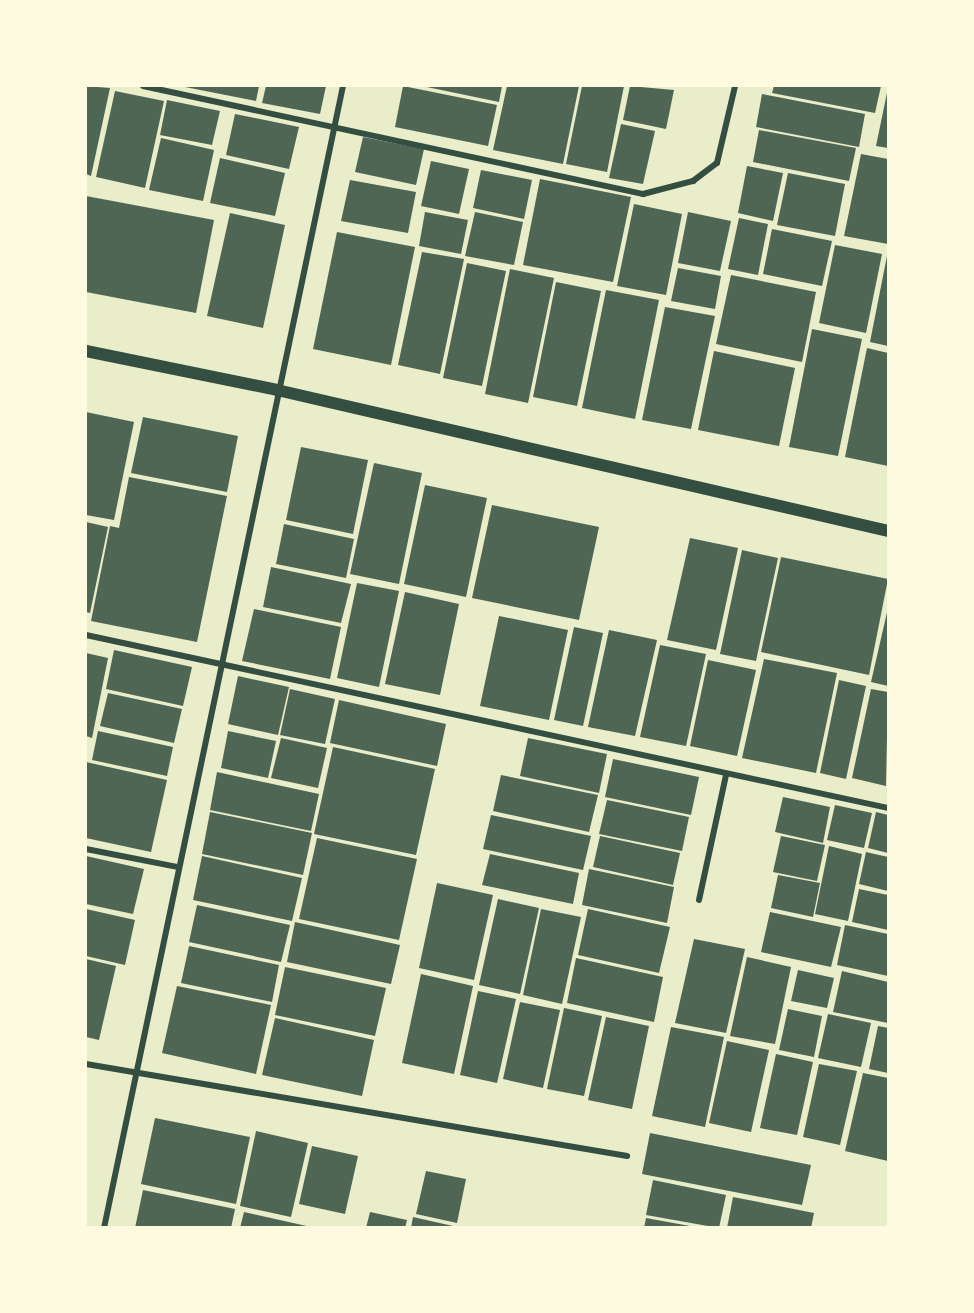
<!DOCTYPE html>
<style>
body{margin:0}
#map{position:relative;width:974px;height:1313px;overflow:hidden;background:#e9edc9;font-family:"Asap Condensed",sans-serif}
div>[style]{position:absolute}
.building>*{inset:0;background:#4f6655}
.minor>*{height:6px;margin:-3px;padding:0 3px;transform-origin:3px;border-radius:3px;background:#344e41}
.secondary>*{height:12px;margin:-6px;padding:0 6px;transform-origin:6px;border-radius:6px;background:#344e41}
span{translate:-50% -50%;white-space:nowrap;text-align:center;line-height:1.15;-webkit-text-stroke:5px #fefae0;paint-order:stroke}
.frame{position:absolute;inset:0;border:87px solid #fefae0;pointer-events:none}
</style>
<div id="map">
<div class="building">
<i style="clip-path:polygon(86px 86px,110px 88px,91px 176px,86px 174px)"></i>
<i style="clip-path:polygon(180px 86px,259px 86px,256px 101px)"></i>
<i style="clip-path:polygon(266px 86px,326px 86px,320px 114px,262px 103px)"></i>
<i style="clip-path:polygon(403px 86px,497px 105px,488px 146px,395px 127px)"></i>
<i style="clip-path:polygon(422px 86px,502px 86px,499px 102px)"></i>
<i style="clip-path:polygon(507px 86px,579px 86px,563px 164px,493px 150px)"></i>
<i style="clip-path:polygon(582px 86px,624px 86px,607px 172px,566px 164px)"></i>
<i style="clip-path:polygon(630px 86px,674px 90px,666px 129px,623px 120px)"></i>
<i style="clip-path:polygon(774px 86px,881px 86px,875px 113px,772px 93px)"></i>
<i style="clip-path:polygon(888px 88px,888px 148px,876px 146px)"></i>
<i style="clip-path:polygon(115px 91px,164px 101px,145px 188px,96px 177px)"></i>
<i style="clip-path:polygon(762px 94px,865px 114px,859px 147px,756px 127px)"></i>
<i style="clip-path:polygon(167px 100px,220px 111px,212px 145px,160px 135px)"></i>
<i style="clip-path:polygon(235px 114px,299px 127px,289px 169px,226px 155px)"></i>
<i style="clip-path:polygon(621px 124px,655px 131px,643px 184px,609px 178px)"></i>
<i style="clip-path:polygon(759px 130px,856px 148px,849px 181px,753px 162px)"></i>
<i style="clip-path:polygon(363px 137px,424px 149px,416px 185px,355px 172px)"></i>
<i style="clip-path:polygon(161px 138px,214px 150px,203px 201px,149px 190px)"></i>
<i style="clip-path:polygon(861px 154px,888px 159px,888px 244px,844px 236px)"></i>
<i style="clip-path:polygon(220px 158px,285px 173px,275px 216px,210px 203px)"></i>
<i style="clip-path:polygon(431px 161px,469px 169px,459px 214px,421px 206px)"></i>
<i style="clip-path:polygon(747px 166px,783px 173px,773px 221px,738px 213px)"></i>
<i style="clip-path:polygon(481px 170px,532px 180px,524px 219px,473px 208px)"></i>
<i style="clip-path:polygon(788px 173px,845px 184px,835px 236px,777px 225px)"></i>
<i style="clip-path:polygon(540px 179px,631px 197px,613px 282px,523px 265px)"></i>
<i style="clip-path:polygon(350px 180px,416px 192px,408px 233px,341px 221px)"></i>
<i style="clip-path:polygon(86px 196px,214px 220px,196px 313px,86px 292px)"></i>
<i style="clip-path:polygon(634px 204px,682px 214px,666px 295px,617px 286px)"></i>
<i style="clip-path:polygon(425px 212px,468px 220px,461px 254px,419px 246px)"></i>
<i style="clip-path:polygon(475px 212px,523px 222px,514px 265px,465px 256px)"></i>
<i style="clip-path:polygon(688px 212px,731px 221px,720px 271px,678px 263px)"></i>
<i style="clip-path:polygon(230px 213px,285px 225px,263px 328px,207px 316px)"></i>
<i style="clip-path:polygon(739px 218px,768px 224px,758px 275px,728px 269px)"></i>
<i style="clip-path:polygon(772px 229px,832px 241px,822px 286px,763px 274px)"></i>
<i style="clip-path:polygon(337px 232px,415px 247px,391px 365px,313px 349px)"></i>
<i style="clip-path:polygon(835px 245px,882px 254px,866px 333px,819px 323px)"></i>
<i style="clip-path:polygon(422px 252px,464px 259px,440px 374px,398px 365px)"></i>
<i style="clip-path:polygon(887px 256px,888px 256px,888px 346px,870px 342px)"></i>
<i style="clip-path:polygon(467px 263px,506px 271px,482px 386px,443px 378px)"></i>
<i style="clip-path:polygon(678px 268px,721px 276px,715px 309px,671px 301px)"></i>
<i style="clip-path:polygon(510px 269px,554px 278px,528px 403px,485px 394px)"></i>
<i style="clip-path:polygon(731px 275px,816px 292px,802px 362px,716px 344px)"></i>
<i style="clip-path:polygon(556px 282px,601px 291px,577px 406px,533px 397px)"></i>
<i style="clip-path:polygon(606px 290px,659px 300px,635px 419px,582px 408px)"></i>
<i style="clip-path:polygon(665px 307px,715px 316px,691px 429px,642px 420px)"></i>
<i style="clip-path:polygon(812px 329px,862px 339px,838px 456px,789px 447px)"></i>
<i style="clip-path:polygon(867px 348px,888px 353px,888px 466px,845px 457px)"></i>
<i style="clip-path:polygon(714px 351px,795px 368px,779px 446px,698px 430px)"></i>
<i style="clip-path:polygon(86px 412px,134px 422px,114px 520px,86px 515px)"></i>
<i style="clip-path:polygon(143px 417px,238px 436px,227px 492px,131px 473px)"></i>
<i style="clip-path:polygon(301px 447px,368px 460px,353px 534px,286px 520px)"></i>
<i style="clip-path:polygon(374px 463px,422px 473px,399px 584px,350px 574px)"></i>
<i style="clip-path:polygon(129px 477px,227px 496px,197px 642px,91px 621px,110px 526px,119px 528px)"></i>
<i style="clip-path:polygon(425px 485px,487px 498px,466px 597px,404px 584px)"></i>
<i style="clip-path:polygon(492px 505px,599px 527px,579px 620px,472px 598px)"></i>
<i style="clip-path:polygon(86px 522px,108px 527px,90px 613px,86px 612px)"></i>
<i style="clip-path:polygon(284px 524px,354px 539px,346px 578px,276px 564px)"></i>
<i style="clip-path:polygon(690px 538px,738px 548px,716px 650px,667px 640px)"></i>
<i style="clip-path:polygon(742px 550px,778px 558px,756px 661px,720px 654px)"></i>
<i style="clip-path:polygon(781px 557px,888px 579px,869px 675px,761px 652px)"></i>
<i style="clip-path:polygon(271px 567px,351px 584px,341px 623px,263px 607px)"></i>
<i style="clip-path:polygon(357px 583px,399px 591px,379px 687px,337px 678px)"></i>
<i style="clip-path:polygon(405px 592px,459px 604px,440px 695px,385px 684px)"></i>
<i style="clip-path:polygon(888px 608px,888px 686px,871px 682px)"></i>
<i style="clip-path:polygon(254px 609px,341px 627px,330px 679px,242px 661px)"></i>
<i style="clip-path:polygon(499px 616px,568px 630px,549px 720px,480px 706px)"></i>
<i style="clip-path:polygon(574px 627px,603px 633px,583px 726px,554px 720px)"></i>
<i style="clip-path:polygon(609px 630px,657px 640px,635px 736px,588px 727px)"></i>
<i style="clip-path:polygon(660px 645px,706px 654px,686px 746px,640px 737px)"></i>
<i style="clip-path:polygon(114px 650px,192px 667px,183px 706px,106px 689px)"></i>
<i style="clip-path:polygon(86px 653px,108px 658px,92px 738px,86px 736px)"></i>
<i style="clip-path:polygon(764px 659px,837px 673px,816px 773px,742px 758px)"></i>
<i style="clip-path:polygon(708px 660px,756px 670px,737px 756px,690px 746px)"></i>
<i style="clip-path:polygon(238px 676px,289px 687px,278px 735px,228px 724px)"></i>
<i style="clip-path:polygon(839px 680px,866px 686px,846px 779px,820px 773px)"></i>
<i style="clip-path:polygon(290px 689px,335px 699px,325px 744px,280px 735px)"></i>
<i style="clip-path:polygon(871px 689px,888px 692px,886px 786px,852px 778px)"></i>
<i style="clip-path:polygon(108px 693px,182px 709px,174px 743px,100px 726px)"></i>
<i style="clip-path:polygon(339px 700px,446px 724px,437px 766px,330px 743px)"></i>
<i style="clip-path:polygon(98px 731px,173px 747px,167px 776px,92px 760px)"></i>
<i style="clip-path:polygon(228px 731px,276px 741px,268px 778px,221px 768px)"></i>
<i style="clip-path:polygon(281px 738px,327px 748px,318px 788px,271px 778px)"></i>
<i style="clip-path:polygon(528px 738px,607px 754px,599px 793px,520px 776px)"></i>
<i style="clip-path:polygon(333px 747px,435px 769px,416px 855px,314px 834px)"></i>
<i style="clip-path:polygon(613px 759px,699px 777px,691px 815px,605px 797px)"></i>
<i style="clip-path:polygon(86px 762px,167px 780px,151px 852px,86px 838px)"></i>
<i style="clip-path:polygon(217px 772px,319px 794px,311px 831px,210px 810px)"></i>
<i style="clip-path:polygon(501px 775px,598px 795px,589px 832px,493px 811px)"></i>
<i style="clip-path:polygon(783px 797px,830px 807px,823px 843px,775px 832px)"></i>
<i style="clip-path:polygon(607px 800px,689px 817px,682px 851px,599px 834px)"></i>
<i style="clip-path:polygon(835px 805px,872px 813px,864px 848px,827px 840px)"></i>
<i style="clip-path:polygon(210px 812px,312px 833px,303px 875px,202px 854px)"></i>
<i style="clip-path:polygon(876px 812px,888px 815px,888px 853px,868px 848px)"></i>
<i style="clip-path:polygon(491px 815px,591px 836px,583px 870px,483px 849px)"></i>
<i style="clip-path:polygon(600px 836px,680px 853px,673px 885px,593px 867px)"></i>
<i style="clip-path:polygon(781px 836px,825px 845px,817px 881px,773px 872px)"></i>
<i style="clip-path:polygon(317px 838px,417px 859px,399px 940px,299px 919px)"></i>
<i style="clip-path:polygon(829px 846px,862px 854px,848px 921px,815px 914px)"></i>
<i style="clip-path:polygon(866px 852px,888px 857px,888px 891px,859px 884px)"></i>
<i style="clip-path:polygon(490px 854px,579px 873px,573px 904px,482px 885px)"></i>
<i style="clip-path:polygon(86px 856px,144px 869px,133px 914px,86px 904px)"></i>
<i style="clip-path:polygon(202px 856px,302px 878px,292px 921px,193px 900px)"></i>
<i style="clip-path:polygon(589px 869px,674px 887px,667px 923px,582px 905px)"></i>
<i style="clip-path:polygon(778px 875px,820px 883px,813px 917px,771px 908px)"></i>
<i style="clip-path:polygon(437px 883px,493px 895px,474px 980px,419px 968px)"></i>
<i style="clip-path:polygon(859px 889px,888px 895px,888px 930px,852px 922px)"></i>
<i style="clip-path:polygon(498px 899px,539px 908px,520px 994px,479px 985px)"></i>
<i style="clip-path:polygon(197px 905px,290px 925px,281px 962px,189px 942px)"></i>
<i style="clip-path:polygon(86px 909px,135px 920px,125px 965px,86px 956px)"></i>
<i style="clip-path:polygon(541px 909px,581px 917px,562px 1004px,523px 995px)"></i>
<i style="clip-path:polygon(588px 909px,670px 927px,659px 973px,578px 955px)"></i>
<i style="clip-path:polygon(770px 912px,841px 927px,831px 967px,761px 952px)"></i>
<i style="clip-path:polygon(295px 922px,400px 945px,391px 984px,287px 962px)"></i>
<i style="clip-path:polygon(845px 925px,888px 934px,888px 976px,837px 965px)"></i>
<i style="clip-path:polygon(694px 939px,745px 949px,726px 1033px,675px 1023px)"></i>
<i style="clip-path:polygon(189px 946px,279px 965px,272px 1002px,181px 983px)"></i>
<i style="clip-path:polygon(747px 957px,791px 967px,775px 1044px,730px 1036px)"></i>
<i style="clip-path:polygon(576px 958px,663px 977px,654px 1022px,567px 1003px)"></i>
<i style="clip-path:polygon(86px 959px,116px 966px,99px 1040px,86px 1037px)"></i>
<i style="clip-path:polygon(285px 967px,386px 988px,375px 1036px,275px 1015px)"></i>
<i style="clip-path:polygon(798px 970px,834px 978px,827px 1008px,791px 1001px)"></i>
<i style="clip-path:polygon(842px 971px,888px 982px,888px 1023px,833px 1012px)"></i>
<i style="clip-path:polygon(421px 974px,473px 986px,454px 1074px,402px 1063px)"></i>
<i style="clip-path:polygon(177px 986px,271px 1005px,256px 1074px,162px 1053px)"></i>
<i style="clip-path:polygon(478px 991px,516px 999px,497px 1083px,460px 1075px)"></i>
<i style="clip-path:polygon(520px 1002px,560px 1010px,543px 1088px,503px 1079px)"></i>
<i style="clip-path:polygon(564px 1008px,602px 1016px,584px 1096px,547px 1089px)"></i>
<i style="clip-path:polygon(788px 1009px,822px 1016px,814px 1057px,779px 1050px)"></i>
<i style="clip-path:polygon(828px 1014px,871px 1023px,861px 1067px,818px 1058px)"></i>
<i style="clip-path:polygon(606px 1017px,649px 1026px,632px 1109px,588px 1100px)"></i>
<i style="clip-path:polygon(275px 1018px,374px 1040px,362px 1096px,262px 1075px)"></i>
<i style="clip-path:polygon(878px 1026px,888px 1028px,888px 1073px,869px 1069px)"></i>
<i style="clip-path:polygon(671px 1027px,724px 1037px,705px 1127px,652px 1116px)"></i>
<i style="clip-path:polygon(727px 1041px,769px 1050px,751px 1132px,709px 1123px)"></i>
<i style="clip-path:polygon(776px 1054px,813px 1062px,797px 1135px,760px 1128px)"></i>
<i style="clip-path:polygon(819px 1064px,857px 1071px,840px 1145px,803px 1137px)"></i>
<i style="clip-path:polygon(863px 1073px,888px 1078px,888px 1161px,845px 1151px)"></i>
<i style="clip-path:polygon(155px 1118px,250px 1137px,236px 1204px,141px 1184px)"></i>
<i style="clip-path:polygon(256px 1131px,308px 1143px,291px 1217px,240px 1206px)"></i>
<i style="clip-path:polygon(650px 1133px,811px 1165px,802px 1205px,642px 1174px)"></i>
<i style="clip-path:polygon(312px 1146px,358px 1156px,345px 1214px,299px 1204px)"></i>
<i style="clip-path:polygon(426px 1171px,466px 1179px,457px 1223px,416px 1214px)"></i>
<i style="clip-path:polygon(653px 1180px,726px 1195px,719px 1228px,646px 1215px)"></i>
<i style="clip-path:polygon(143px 1190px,235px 1209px,231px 1228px,135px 1228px)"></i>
<i style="clip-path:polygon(733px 1197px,814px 1213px,811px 1228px,727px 1228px)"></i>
<i style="clip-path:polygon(244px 1212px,311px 1227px,311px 1228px,240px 1228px)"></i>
<i style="clip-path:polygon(370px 1212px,407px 1220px,405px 1228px,366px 1228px)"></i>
<i style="clip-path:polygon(413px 1217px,453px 1226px,453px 1228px,411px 1228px)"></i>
<i style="clip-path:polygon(646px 1218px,690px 1226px,690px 1228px,644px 1228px)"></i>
</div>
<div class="minor">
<i style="left:143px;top:86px;width:512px;rotate:12.19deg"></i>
<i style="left:643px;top:194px;width:52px;rotate:-14.6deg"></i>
<i style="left:693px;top:181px;width:30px;rotate:-37deg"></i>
<i style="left:717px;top:163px;width:79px;rotate:-76.8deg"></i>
<i style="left:86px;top:635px;width:820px;rotate:12.17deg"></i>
<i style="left:86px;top:849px;width:94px;rotate:11.1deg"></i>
<i style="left:699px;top:900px;width:128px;rotate:-77.8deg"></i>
<i style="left:86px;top:1064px;width:549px;rotate:9.65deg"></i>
<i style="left:104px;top:1228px;width:1167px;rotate:-78.18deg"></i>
</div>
<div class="secondary">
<i style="left:86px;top:351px;width:195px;rotate:11.5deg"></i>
<i style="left:277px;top:390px;width:627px;rotate:12.99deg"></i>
</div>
<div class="frame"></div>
</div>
